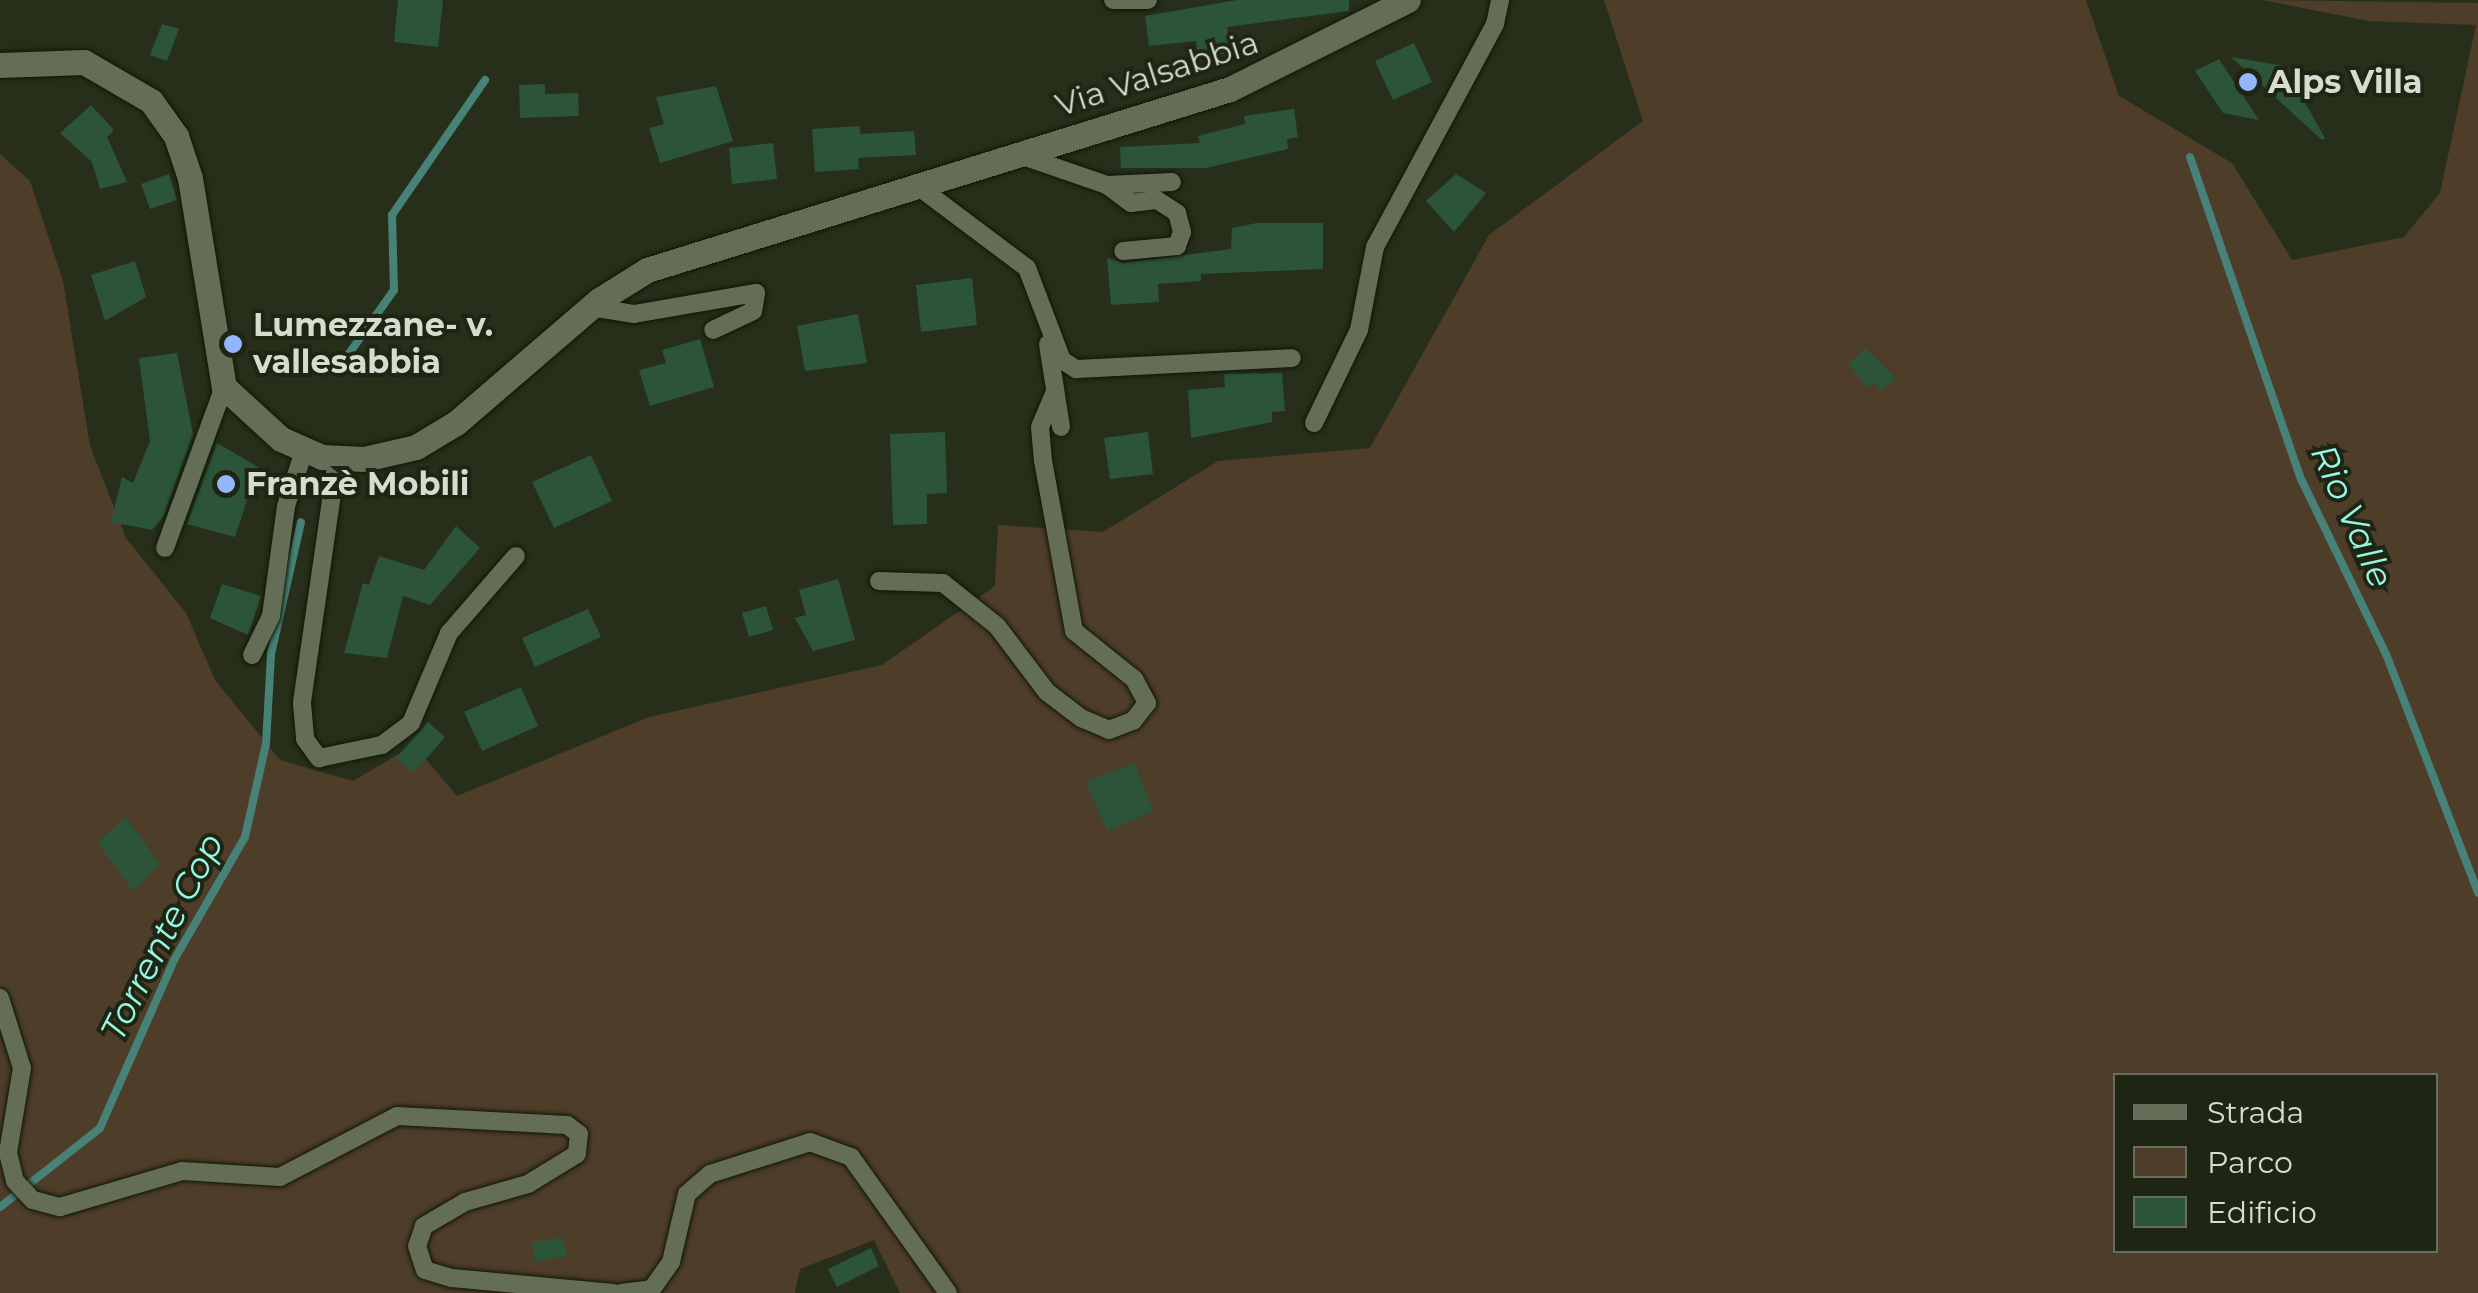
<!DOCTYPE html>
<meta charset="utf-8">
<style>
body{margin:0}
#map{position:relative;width:2478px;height:1293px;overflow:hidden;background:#272f1b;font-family:Montserrat,sans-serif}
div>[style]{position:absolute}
.green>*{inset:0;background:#4e3d29}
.stream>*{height:8px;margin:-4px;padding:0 4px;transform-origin:4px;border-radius:4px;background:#478278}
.building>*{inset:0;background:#2b5439}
.roads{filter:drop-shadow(0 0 2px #101705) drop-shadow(0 0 2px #101705)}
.minor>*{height:18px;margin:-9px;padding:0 9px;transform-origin:9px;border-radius:9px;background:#646e57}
.secondary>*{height:25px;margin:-12.5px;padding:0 12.5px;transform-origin:12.5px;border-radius:12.5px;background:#646e57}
.dots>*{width:28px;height:28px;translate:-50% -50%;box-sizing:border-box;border:5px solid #1e2512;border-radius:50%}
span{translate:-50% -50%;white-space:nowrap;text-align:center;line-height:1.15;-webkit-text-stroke:8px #1e2512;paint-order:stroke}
.street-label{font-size:32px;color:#d6dccf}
.poi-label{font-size:32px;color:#d6dccf;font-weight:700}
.left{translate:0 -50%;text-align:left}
.water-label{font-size:35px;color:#97f7e5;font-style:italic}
.legend{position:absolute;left:2113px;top:1073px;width:325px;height:180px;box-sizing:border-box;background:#1e2512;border:2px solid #686e5e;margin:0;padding:12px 18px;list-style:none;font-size:30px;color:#d6dccf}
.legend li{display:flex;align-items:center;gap:20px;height:50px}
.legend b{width:50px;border:2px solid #686e5e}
</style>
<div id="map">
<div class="green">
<i style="clip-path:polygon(evenodd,1604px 0,2086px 0,2119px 96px,2232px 163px,2292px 260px,2404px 237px,2440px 193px,2476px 25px,2369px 21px,2262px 0,2478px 3px,2478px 1293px,900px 1293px,874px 1240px,800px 1269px,795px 1293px,0 1293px,0 154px,30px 181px,63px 281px,90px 446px,126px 538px,186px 613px,215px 680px,280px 760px,353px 781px,414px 745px,457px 796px,649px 717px,882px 665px,995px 586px,998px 525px,1103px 532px,1218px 461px,1370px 448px,1489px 235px,1643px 121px,1604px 0,2116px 1076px,2436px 1076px,2436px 1250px,2116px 1250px,2116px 1076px)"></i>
</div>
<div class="stream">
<i style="left:2190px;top:157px;width:341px;rotate:71deg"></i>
<i style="left:2301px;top:479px;width:195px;rotate:64.1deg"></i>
<i style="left:2386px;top:654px;width:256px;rotate:68.9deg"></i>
<i style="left:341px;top:365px;width:92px;rotate:-54.8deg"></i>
<i style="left:394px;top:290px;width:75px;rotate:-91.5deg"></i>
<i style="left:392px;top:215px;width:164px;rotate:-55.4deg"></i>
<i style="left:0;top:1207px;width:127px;rotate:-38.3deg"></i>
<i style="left:100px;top:1128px;width:184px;rotate:-66.2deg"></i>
<i style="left:174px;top:960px;width:142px;rotate:-60deg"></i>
<i style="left:245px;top:837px;width:95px;rotate:-77.3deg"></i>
<i style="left:266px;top:744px;width:90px;rotate:-86.8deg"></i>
<i style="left:271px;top:654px;width:135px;rotate:-77.2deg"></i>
</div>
<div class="building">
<i style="clip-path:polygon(398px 0,443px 0,438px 47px,394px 42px)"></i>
<i style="clip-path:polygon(1237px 0,1349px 0,1349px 11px,1227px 27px,1230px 53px,1198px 57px,1196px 41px,1149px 46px,1145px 16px)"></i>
<i style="clip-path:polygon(162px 24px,179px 29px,167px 61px,150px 55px)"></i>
<i style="clip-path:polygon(1414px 43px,1432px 82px,1393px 100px,1375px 61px)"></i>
<i style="clip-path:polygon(2231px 57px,2284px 66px,2325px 138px,2322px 140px)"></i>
<i style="clip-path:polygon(2219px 59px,2259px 120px,2223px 113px,2195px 71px)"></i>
<i style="clip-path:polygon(545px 84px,545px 94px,578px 93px,579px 116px,520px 118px,519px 85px)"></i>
<i style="clip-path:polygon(716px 86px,733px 141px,660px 163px,649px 128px,664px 124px,656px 97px)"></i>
<i style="clip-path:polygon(91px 105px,114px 130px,107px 137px,127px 182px,100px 189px,92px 162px,60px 133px)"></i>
<i style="clip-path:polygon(1294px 109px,1298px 137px,1287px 139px,1288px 149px,1206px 168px,1121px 168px,1120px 147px,1200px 143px,1198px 136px,1245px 124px,1244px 116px)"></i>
<i style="clip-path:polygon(860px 126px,860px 134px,914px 131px,916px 155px,858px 158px,859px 169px,815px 172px,812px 129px)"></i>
<i style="clip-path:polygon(773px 143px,777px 179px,732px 184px,729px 148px)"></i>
<i style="clip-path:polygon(169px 174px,177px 200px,150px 209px,141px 184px)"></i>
<i style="clip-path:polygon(1456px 174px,1486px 193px,1454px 232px,1426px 201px)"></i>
<i style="clip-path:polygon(1257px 223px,1323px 223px,1323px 269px,1201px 274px,1201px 281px,1158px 284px,1159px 302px,1111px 305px,1107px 258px,1124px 263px,1231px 249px,1232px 228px)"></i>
<i style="clip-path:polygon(135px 261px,146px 297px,105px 321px,91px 275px)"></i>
<i style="clip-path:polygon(972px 278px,977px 325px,921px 332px,916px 285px)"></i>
<i style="clip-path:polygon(858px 314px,867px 363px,805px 371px,797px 326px)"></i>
<i style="clip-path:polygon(700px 339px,714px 387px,650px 406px,639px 370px,666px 363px,662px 350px)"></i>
<i style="clip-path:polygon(1866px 348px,1896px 379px,1881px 391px,1875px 383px,1868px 388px,1848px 363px)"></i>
<i style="clip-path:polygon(177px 353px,193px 434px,163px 517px,152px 530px,111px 522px,122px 477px,133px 483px,150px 441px,139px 358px)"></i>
<i style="clip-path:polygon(1282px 373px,1285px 411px,1272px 412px,1272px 422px,1191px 438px,1188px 390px,1225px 387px,1224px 374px)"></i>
<i style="clip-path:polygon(945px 432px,947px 493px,927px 494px,927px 524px,893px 525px,890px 434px)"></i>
<i style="clip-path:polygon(1148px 432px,1153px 474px,1110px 479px,1104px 438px)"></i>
<i style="clip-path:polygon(217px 443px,258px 467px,235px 537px,187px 524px)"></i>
<i style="clip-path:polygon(591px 455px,612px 501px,554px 528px,532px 482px)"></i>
<i style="clip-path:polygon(456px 526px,480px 548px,430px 605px,403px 596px,387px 658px,344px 653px,363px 583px,369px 585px,379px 556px,424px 570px)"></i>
<i style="clip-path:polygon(838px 579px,855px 640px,813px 651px,795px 618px,806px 615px,799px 590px)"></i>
<i style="clip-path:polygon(222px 584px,261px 596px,248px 635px,210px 618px)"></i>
<i style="clip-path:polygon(766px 606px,773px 630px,749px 637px,742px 613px)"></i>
<i style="clip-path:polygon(588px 609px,601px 637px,535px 667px,522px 638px)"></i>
<i style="clip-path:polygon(521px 687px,538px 726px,482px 751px,464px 712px)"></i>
<i style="clip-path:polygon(428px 722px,445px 737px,414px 773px,396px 758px)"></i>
<i style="clip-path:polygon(1134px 763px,1154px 811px,1107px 831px,1086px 782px)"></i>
<i style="clip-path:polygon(126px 817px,160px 864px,133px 891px,97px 842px)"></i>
<i style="clip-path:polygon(563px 1237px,567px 1256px,535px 1262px,532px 1242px)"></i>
<i style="clip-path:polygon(871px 1248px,879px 1266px,837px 1287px,828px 1269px)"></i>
</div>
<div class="roads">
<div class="minor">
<i style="left:1113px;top:0;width:35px"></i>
<i style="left:1017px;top:154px;width:95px;rotate:19deg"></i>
<i style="left:1107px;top:185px;width:65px;rotate:-2.6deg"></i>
<i style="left:915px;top:184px;width:140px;rotate:36.9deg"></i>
<i style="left:1027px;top:268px;width:98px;rotate:69.2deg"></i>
<i style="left:1062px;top:360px;width:17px;rotate:33deg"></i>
<i style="left:1076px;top:369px;width:216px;rotate:-2.9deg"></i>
<i style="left:1107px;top:185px;width:30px;rotate:37deg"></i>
<i style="left:1131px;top:203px;width:26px;rotate:-7deg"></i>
<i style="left:1157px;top:200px;width:24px;rotate:33deg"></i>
<i style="left:1177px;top:213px;width:20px;rotate:75deg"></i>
<i style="left:1182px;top:232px;width:15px;rotate:110deg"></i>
<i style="left:1177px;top:246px;width:54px;rotate:174.7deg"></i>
<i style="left:591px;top:307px;width:44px;rotate:9.2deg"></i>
<i style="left:634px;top:314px;width:124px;rotate:-9.8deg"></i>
<i style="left:756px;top:293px;width:18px;rotate:99deg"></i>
<i style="left:753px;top:311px;width:44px;rotate:154.6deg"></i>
<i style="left:1048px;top:344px;width:84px;rotate:81.1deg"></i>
<i style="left:1314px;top:423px;width:103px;rotate:-64.2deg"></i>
<i style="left:1359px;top:330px;width:85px;rotate:-79.1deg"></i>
<i style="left:1375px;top:247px;width:253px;rotate:-61.7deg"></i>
<i style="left:1495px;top:24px;width:25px;rotate:-78deg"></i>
<i style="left:337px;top:459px;width:246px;rotate:98.2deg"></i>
<i style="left:302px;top:703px;width:36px;rotate:85deg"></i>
<i style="left:305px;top:739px;width:24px;rotate:54deg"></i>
<i style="left:319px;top:758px;width:64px;rotate:-11.7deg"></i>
<i style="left:382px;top:745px;width:36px;rotate:-37deg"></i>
<i style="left:411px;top:723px;width:98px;rotate:-67.1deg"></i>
<i style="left:449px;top:633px;width:102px;rotate:-49deg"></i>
<i style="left:165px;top:548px;width:171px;rotate:-69.9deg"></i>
<i style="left:879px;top:581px;width:64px;rotate:1.8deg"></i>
<i style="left:943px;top:583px;width:69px;rotate:38.5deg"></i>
<i style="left:997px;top:626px;width:83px;rotate:52.9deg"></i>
<i style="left:1047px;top:692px;width:43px;rotate:37.4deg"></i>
<i style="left:1081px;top:718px;width:30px;rotate:23deg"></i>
<i style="left:1109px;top:730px;width:26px;rotate:-21deg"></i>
<i style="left:1133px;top:721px;width:23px;rotate:-52deg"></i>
<i style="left:1147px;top:703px;width:27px;rotate:-118deg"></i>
<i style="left:1134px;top:679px;width:77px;rotate:-141.3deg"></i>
<i style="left:1074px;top:631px;width:173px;rotate:-100.3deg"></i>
<i style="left:1043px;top:461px;width:34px;rotate:-95deg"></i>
<i style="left:1040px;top:427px;width:36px;rotate:-67deg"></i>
<i style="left:252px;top:655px;width:43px;rotate:-64deg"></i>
<i style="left:271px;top:616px;width:111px;rotate:-82.2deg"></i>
<i style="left:286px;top:506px;width:58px;rotate:-71.9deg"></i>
<i style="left:0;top:998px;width:73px;rotate:72.6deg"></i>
<i style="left:22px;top:1068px;width:86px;rotate:99.4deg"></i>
<i style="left:8px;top:1153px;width:29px;rotate:76deg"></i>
<i style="left:15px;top:1181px;width:26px;rotate:47deg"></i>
<i style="left:33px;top:1200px;width:28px;rotate:15deg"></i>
<i style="left:60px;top:1207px;width:127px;rotate:-16.4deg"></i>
<i style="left:182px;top:1171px;width:98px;rotate:3.5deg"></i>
<i style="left:280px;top:1177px;width:132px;rotate:-27.5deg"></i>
<i style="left:397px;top:1116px;width:170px;rotate:3deg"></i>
<i style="left:567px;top:1125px;width:15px;rotate:37deg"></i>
<i style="left:579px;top:1134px;width:20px;rotate:96deg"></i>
<i style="left:577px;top:1154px;width:57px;rotate:148.5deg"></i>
<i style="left:528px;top:1184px;width:66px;rotate:164.1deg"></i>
<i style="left:465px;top:1202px;width:48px;rotate:149.7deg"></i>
<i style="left:424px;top:1226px;width:21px;rotate:109deg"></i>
<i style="left:417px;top:1246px;width:25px;rotate:72deg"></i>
<i style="left:425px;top:1270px;width:28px;rotate:17deg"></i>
<i style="left:452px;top:1278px;width:162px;rotate:5.3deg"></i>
<i style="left:621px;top:1293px;width:31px;rotate:-7deg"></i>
<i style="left:652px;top:1289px;width:33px;rotate:-55deg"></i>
<i style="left:671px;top:1262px;width:70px;rotate:-76.8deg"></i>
<i style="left:687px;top:1194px;width:30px;rotate:-41deg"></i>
<i style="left:710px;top:1174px;width:105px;rotate:-17.7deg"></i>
<i style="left:810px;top:1142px;width:44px;rotate:20.1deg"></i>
<i style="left:851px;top:1157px;width:167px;rotate:54.5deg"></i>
</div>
<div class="secondary">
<i style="left:0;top:65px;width:84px;rotate:-2deg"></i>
<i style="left:84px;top:62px;width:78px;rotate:30.2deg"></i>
<i style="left:151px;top:101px;width:43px;rotate:54.5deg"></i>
<i style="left:176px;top:136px;width:44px;rotate:71.6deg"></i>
<i style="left:190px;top:178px;width:212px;rotate:80.8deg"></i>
<i style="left:224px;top:387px;width:77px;rotate:42.4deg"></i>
<i style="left:281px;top:439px;width:45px;rotate:23.7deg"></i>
<i style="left:322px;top:457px;width:42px;rotate:2.7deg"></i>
<i style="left:364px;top:459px;width:53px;rotate:-13deg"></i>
<i style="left:416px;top:447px;width:47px;rotate:-31deg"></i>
<i style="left:456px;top:423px;width:189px;rotate:-40.7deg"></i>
<i style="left:599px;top:300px;width:57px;rotate:-32deg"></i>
<i style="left:647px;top:270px;width:610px;rotate:-17.25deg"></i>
<i style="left:1230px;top:89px;width:199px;rotate:-26.6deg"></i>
</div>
</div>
<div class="dots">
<i style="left:2248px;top:82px;background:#93b7fd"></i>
<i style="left:233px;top:344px;background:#93b7fd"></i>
<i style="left:226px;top:484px;background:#93b7fd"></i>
</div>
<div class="street-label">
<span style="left:1157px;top:74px;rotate:-18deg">Via Valsabbia</span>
</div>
<div class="poi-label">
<span class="left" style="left:2268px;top:82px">Alps Villa</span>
<span class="left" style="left:253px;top:344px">Lumezzane- v.<br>vallesabbia</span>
<span class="left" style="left:246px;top:484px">Franzè Mobili</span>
</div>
<div class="water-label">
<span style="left:2352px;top:516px;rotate:66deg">Rio Valle</span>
<span style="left:162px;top:937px;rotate:-63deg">Torrente Cop</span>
</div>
<ul class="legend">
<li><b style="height:12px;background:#646e57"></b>Strada</li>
<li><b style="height:28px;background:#4e3d29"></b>Parco</li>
<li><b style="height:28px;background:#2b5439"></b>Edificio</li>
</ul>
</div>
